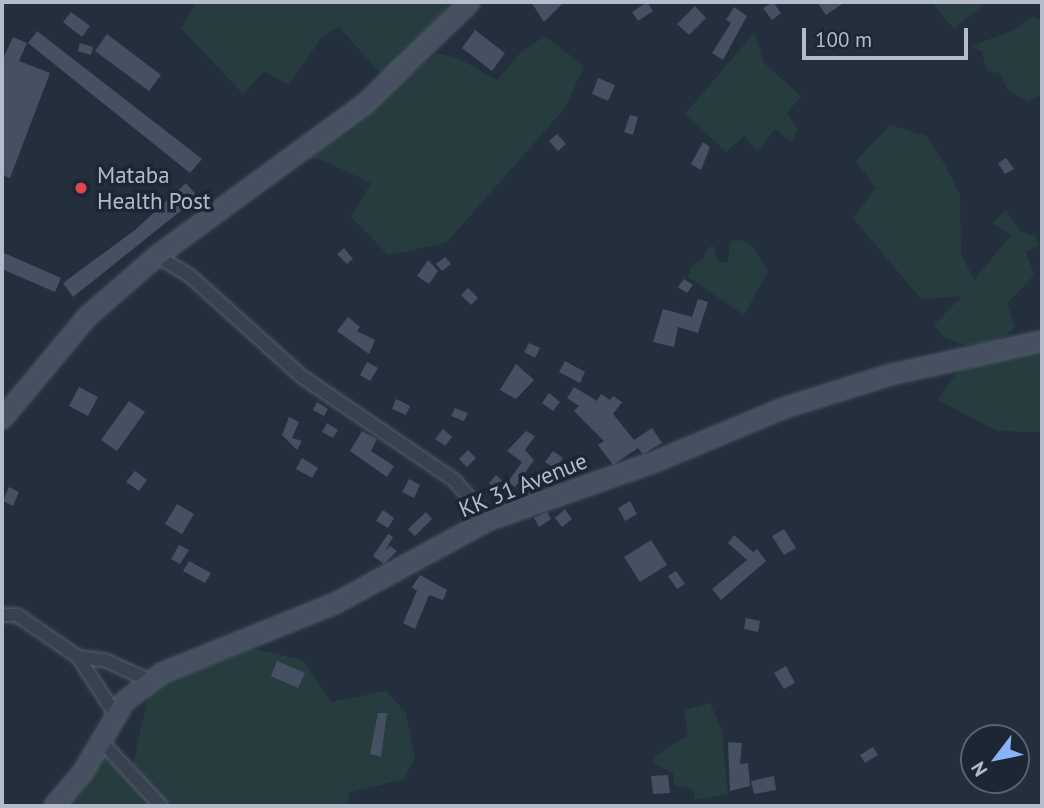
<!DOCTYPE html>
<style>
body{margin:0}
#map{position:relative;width:1044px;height:808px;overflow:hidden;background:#242f3e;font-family:"PT Sans",sans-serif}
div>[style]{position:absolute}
.green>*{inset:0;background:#263c3f}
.building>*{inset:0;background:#455162}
.roads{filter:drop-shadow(0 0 2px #565f6c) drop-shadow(0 0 2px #565f6c)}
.street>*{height:12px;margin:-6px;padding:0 6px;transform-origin:6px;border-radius:6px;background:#38414e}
.secondary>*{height:18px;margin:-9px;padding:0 9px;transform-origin:9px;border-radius:9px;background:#465061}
.dots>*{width:19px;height:19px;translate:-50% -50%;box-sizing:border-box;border:4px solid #1d2633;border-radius:50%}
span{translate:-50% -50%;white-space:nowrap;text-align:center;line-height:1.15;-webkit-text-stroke:7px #1d2633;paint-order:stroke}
.poi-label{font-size:23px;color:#b4bcc9}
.left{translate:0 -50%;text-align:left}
.street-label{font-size:23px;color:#b4bcc9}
.frame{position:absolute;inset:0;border:4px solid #b4bcc9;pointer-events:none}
.north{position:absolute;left:960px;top:724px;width:70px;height:70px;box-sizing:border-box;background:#1d2633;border:2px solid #59626f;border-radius:50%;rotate:238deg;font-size:19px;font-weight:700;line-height:28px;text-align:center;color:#b4bcc9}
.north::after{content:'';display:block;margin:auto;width:24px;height:32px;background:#8ab4f8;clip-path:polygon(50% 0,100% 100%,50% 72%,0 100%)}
.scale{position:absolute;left:802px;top:28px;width:166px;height:32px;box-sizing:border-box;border:4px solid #b4bcc9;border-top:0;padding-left:9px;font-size:21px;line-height:24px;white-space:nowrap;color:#b4bcc9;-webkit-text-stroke:5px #1d2633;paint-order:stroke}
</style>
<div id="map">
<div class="green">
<i style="clip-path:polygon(196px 2px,452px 2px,383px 76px,339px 27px,322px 37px,289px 85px,264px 71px,243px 94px,181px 28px)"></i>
<i style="clip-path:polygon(931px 2px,987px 2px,954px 29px)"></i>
<i style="clip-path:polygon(1033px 16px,1042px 21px,1042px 93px,1027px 102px,1008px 90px,999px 73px,987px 71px,982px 52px,972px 46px,1016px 29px)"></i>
<i style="clip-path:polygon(754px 33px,764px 63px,801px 96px,787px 113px,798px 130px,791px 142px,775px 129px,757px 152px,744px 136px,726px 152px,685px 114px)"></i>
<i style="clip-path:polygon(545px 36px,584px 66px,565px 108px,446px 243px,388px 255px,351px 217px,371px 183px,320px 159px,307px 159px,437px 53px,458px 58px,497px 80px,519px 54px)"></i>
<i style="clip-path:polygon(890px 125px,927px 136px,945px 165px,960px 195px,961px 254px,974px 280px,1011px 235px,992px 223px,1006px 210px,1020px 231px,1035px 236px,1039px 245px,1026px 252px,1034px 275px,1007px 304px,1015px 327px,999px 341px,965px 345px,945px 338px,934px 325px,962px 296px,921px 299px,853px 218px,876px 188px,856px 161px)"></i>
<i style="clip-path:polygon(740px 240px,752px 245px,768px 271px,744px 315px,688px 277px,691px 266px,703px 259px,709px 247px,714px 246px,718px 261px,728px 263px,730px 241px)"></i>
<i style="clip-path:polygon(1042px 349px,1042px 432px,997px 431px,938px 400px,957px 372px,1010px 354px)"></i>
<i style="clip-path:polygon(254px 649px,303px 660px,331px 702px,386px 691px,406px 713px,415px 757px,404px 779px,349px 793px,347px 806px,165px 806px,133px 764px,150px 688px)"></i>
<i style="clip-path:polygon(710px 703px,722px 731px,728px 794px,695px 800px,693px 789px,674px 785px,673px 773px,653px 763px,656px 755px,688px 736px,684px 710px)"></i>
<i style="clip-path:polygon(105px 749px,158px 806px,63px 806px,77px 794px,77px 786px)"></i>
</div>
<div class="building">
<i style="clip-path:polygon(531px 2px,564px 2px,544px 22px)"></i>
<i style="clip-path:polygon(647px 2px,653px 11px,638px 21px,632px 12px)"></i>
<i style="clip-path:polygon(773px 2px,781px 13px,772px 20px,763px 8px)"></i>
<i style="clip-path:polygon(817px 2px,845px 2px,826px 15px)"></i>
<i style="clip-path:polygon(695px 6px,706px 18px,689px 35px,677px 24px)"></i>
<i style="clip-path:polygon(734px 7px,747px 16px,723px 60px,712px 53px,731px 23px,726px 20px)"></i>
<i style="clip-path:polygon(71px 12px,90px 26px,82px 37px,63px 22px)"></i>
<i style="clip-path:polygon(475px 30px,505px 53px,492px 71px,462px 48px)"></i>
<i style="clip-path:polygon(37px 31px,202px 159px,190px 173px,28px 43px)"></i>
<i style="clip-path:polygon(107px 34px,161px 75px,149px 91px,95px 51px)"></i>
<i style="clip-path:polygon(13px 37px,27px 43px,19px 61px,50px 73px,10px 178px,2px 175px,2px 61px)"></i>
<i style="clip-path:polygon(80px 43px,93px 47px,91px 55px,78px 51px)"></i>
<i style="clip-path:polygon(598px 78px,615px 85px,608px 101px,592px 94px)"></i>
<i style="clip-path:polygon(630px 115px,638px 117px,633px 135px,624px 132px)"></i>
<i style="clip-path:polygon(557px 134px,566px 144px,558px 151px,549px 141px)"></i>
<i style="clip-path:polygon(703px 142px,710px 147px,701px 170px,691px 164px)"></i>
<i style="clip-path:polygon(1006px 158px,1014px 169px,1005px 174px,998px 163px)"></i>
<i style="clip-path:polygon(186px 183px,198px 197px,73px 297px,63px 283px,135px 230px)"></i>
<i style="clip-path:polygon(344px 248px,353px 259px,347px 264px,337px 254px)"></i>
<i style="clip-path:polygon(2px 252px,61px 278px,55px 292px,2px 269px)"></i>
<i style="clip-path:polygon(445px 257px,451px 264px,442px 271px,436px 264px)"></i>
<i style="clip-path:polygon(428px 260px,438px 271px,429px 284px,417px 276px)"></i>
<i style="clip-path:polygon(684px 279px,693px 285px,687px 293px,678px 287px)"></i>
<i style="clip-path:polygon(468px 288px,478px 298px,471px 305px,461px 295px)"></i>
<i style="clip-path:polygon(698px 299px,708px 302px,698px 333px,678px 327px,674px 347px,653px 342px,663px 309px,692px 317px)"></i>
<i style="clip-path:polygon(348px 317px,360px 327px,357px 331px,375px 340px,369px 354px,337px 331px)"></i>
<i style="clip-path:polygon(529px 343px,540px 348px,535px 358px,524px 352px)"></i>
<i style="clip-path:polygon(565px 361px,585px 372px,580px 383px,559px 372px)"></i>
<i style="clip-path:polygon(367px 362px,378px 368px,370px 381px,360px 375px)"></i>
<i style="clip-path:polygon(516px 364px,534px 380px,516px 399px,500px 390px)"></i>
<i style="clip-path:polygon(79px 387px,98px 397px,88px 416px,69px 406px)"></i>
<i style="clip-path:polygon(574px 387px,597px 401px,601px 394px,610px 400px,613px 396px,622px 402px,613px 414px,634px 440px,652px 428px,662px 443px,643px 454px,638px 448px,613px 465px,598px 445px,604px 441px,574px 411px,579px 406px,567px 398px)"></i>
<i style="clip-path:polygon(549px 393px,560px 402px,553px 411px,542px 403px)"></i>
<i style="clip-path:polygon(396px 399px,410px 406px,406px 415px,392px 409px)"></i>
<i style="clip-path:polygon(129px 401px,145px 412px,117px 451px,101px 440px)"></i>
<i style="clip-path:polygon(317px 402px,328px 409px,324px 416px,313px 410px)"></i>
<i style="clip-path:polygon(455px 408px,468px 413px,464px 421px,451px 416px)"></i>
<i style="clip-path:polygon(289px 417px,299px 422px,292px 438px,302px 441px,297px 450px,282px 435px)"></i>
<i style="clip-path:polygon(327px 423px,338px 430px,333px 438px,322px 432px)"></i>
<i style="clip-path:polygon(443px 429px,452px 437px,445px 446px,435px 439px)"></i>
<i style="clip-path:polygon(362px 431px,377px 439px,371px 451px,394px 466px,387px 477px,350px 451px)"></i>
<i style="clip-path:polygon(526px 431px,535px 436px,525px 450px,534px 460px,515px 487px,508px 482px,522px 462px,507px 451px)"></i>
<i style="clip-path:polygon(468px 450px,476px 458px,467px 467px,459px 459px)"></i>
<i style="clip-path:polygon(553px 451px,563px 458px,556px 469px,545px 462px)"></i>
<i style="clip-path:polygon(302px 458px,318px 468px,312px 478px,296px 469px)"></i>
<i style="clip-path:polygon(135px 471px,147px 480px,139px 491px,126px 482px)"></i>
<i style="clip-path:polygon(496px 475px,506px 484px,499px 492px,489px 483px)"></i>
<i style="clip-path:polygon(409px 479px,420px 485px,414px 498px,402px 492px)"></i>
<i style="clip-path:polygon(9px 487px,19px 492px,13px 506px,3px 501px)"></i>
<i style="clip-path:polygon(630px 501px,637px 514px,625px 521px,618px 508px)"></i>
<i style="clip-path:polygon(177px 504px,194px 514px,182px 534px,165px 524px)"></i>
<i style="clip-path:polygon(565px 509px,572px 519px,562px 527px,555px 518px)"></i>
<i style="clip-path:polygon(383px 510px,394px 518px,388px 528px,376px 521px)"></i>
<i style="clip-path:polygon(426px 512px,432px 519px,415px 536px,408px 529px)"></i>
<i style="clip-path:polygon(547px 512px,551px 519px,539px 527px,534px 518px)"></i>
<i style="clip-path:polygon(784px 529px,796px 548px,784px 555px,772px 536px)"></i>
<i style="clip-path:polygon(388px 534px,393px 537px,385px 551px,390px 546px,397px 551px,384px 564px,373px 556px)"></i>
<i style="clip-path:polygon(734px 535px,753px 552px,757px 549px,766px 561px,721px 600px,712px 589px,747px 560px,728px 543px)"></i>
<i style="clip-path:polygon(651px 540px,667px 565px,640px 582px,624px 557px)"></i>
<i style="clip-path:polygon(179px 545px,189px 550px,180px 564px,171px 559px)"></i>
<i style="clip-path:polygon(189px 561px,211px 573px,205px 583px,183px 571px)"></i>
<i style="clip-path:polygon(676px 571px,685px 584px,677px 589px,668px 576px)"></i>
<i style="clip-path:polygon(420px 575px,447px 590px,443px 600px,429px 595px,415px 629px,403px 623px,417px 591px,412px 587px)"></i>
<i style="clip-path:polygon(746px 618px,760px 621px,758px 632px,744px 629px)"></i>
<i style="clip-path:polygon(277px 661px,305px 673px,298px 688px,271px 676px)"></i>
<i style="clip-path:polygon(786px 666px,795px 683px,784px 689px,774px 673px)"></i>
<i style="clip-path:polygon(378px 713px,387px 713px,381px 757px,370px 754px)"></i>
<i style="clip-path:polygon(728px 742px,742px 743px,740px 764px,748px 763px,750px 786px,730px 791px)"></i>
<i style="clip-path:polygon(873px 747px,878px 755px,865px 763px,860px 755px)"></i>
<i style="clip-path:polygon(668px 775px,670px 793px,653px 794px,651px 776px)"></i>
<i style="clip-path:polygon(774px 776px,776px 790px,754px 794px,751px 781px)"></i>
</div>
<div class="roads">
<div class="street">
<i style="left:157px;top:256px;width:37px;rotate:31deg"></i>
<i style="left:189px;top:275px;width:151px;rotate:42deg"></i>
<i style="left:301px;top:376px;width:185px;rotate:34.2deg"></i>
<i style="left:454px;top:480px;width:53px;rotate:48.8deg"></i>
<i style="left:2px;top:615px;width:15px"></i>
<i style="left:17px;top:615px;width:74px;rotate:34.5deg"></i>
<i style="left:78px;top:657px;width:69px;rotate:56.8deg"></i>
<i style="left:78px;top:657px;width:26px;rotate:7deg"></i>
<i style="left:104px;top:660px;width:49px;rotate:24deg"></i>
<i style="left:100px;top:740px;width:90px;rotate:47.3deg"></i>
</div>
<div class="secondary">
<i style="left:2px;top:419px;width:133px;rotate:-50.2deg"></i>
<i style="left:87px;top:317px;width:93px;rotate:-41.1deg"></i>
<i style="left:157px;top:256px;width:258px;rotate:-36.2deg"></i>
<i style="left:365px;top:104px;width:146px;rotate:-44.2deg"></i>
<i style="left:54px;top:806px;width:45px;rotate:-49.5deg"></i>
<i style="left:83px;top:772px;width:82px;rotate:-59.4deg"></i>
<i style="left:125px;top:701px;width:46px;rotate:-37.1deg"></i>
<i style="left:162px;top:673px;width:185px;rotate:-21.9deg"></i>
<i style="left:334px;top:604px;width:176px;rotate:-28.5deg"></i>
<i style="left:489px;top:520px;width:173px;rotate:-19.3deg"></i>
<i style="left:652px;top:463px;width:143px;rotate:-22.6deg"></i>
<i style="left:784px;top:408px;width:110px;rotate:-17.4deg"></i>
<i style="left:889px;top:375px;width:157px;rotate:-12.5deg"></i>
</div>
</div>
<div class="dots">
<i style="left:81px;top:188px;background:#e0444e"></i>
</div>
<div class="poi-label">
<span class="left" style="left:97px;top:188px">Mataba<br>Health Post</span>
</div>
<div class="street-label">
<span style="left:523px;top:485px;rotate:-22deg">KK 31 Avenue</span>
</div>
<div class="frame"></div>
<div class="north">N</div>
<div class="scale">100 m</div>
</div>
